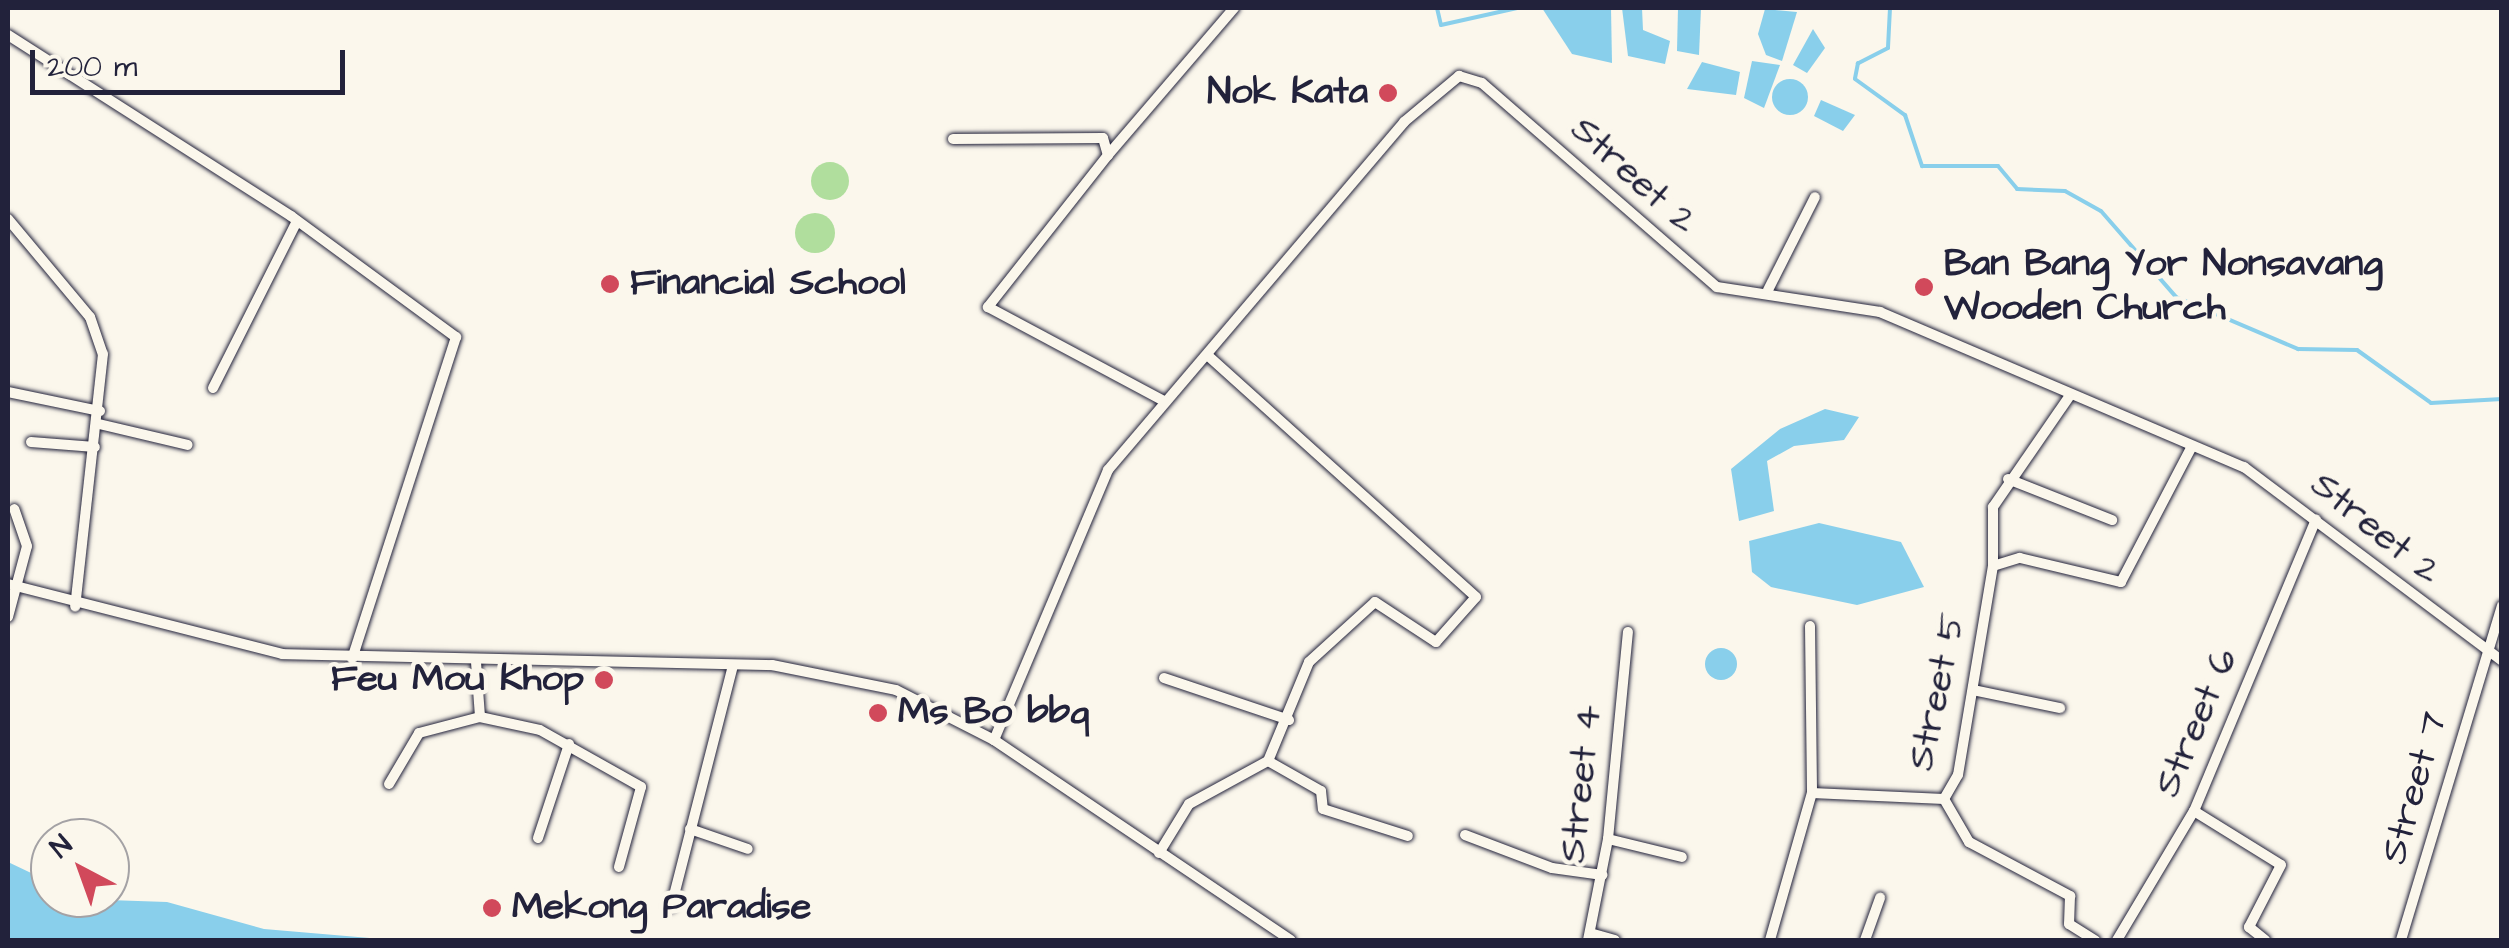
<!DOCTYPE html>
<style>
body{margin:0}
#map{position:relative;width:2509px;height:948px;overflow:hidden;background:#fbf7ec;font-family:"Architects Daughter",sans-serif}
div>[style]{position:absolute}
.green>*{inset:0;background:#b0de9d}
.round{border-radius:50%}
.water>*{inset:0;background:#89cfeb}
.stream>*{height:4px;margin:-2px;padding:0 2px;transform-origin:2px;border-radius:2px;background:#89cfeb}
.roads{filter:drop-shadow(0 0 2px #22223b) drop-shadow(0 0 2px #22223b)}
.street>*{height:10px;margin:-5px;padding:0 5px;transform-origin:5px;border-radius:5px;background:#fbf7ec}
.dots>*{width:28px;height:28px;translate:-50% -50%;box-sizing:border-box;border:5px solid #fbf7ec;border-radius:50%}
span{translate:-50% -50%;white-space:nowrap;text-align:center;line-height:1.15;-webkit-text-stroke:9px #fbf7ec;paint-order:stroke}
.poi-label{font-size:38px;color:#22223b;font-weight:700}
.right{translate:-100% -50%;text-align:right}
.left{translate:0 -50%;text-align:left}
.street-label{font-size:38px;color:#22223b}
.frame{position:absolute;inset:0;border:10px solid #22223b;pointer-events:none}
.north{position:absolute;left:30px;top:818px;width:100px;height:100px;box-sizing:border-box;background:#fbf7ec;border:2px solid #a4a2a5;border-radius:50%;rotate:319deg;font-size:28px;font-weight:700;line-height:40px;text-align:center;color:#22223b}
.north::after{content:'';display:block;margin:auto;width:35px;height:45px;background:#d1495b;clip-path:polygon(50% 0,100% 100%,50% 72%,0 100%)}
.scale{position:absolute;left:30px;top:50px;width:315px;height:45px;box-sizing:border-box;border:5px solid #22223b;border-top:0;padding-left:12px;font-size:30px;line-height:35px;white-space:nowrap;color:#22223b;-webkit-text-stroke:8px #fbf7ec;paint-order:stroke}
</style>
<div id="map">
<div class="green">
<i class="round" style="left:811px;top:162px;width:38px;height:38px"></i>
<i class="round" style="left:795px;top:213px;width:40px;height:40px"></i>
</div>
<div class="water">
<i style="clip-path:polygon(1542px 8px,1611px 8px,1612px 63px,1572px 54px)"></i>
<i style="clip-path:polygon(1622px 8px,1642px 8px,1643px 30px,1670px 41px,1665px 64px,1628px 56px)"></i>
<i style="clip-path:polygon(1678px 8px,1701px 8px,1699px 55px,1677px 51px)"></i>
<i style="clip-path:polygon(1765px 9px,1797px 12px,1782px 61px,1766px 55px,1758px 34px)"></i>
<i style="clip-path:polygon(1813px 29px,1825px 48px,1807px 73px,1793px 65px)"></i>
<i style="clip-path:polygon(1752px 61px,1780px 65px,1764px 108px,1744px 98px)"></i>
<i style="clip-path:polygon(1702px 62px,1740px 72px,1736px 95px,1687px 89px)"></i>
<i class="round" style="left:1772px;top:79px;width:36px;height:36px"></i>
<i style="clip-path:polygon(1821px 100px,1855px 115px,1843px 131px,1814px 116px)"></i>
<i style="clip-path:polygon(1825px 409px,1859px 417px,1844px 440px,1794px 446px,1767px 461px,1774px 511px,1739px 521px,1731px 469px,1780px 429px)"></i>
<i style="clip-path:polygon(1819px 523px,1901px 542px,1924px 587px,1857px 605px,1771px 587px,1752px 572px,1749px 541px)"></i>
<i class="round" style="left:1705px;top:648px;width:32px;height:32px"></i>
<i style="clip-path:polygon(8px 862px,50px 882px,50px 898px,167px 902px,264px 929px,393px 940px,8px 940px)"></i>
</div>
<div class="stream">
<i style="left:1437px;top:8px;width:17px;rotate:77deg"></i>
<i style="left:1441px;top:25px;width:78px;rotate:-12.6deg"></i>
<i style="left:1890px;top:8px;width:40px;rotate:92.9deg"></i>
<i style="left:1888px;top:48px;width:34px;rotate:153deg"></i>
<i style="left:1858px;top:63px;width:16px;rotate:101deg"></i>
<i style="left:1855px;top:79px;width:62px;rotate:35.8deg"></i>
<i style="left:1905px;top:115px;width:54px;rotate:71.6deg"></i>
<i style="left:1922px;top:166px;width:76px"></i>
<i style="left:1998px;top:166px;width:30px;rotate:50deg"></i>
<i style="left:2017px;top:189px;width:48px;rotate:2.4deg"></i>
<i style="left:2065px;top:191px;width:41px;rotate:29.1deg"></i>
<i style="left:2101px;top:211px;width:114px;rotate:48.9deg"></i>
<i style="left:2176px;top:297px;width:133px;rotate:23.1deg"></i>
<i style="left:2298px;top:349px;width:59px;rotate:1deg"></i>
<i style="left:2357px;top:350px;width:91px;rotate:35.6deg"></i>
<i style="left:2431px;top:403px;width:71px;rotate:-3.2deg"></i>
<i style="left:2502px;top:360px;width:15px;rotate:90deg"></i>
</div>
<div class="roads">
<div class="street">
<i style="left:8px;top:35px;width:336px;rotate:32.6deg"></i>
<i style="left:291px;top:216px;width:205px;rotate:36.3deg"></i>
<i style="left:456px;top:337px;width:338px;rotate:107.9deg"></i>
<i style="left:953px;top:139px;width:150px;rotate:-0.4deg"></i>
<i style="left:1103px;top:138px;width:18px;rotate:74deg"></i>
<i style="left:1108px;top:155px;width:194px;rotate:128.3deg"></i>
<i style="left:988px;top:307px;width:200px;rotate:28.1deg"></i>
<i style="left:1108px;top:155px;width:194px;rotate:-49.4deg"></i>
<i style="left:8px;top:219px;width:128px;rotate:50.1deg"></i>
<i style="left:90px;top:317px;width:39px;rotate:71deg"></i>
<i style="left:103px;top:354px;width:254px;rotate:96.3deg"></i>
<i style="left:1768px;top:290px;width:104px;rotate:-63.2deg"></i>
<i style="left:213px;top:388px;width:187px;rotate:-63.3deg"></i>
<i style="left:8px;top:392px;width:94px;rotate:11.7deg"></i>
<i style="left:99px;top:424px;width:91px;rotate:13.3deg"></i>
<i style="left:31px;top:442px;width:64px;rotate:4.5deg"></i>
<i style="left:2008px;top:479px;width:112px;rotate:21.5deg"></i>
<i style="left:1993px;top:566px;width:28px;rotate:-17deg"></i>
<i style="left:2020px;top:558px;width:104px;rotate:13.4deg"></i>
<i style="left:2121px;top:582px;width:151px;rotate:-62.4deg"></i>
<i style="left:8px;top:584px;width:283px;rotate:14.3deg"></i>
<i style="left:282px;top:654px;width:490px;rotate:1.3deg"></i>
<i style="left:772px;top:665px;width:126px;rotate:11.4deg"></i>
<i style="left:896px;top:690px;width:110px;rotate:27deg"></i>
<i style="left:994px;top:740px;width:358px;rotate:34deg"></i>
<i style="left:8px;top:617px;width:73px;rotate:-75deg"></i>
<i style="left:27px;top:546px;width:39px;rotate:-109deg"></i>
<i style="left:1810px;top:626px;width:167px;rotate:89.3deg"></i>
<i style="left:476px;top:662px;width:55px;rotate:85.8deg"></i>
<i style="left:480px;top:717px;width:61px;rotate:12.2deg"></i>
<i style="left:540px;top:730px;width:116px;rotate:29.4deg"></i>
<i style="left:641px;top:787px;width:83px;rotate:105.4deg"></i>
<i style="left:1164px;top:678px;width:132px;rotate:18.6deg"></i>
<i style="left:1973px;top:690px;width:89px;rotate:11.7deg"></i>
<i style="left:994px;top:740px;width:293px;rotate:-67.1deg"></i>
<i style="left:1108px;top:470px;width:457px;rotate:-49.6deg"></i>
<i style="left:1404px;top:122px;width:72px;rotate:-39.9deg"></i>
<i style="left:1459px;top:76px;width:24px;rotate:17deg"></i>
<i style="left:1482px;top:83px;width:311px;rotate:41deg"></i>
<i style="left:1717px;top:287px;width:165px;rotate:8.7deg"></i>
<i style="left:1880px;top:312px;width:396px;rotate:23.1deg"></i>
<i style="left:2244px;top:467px;width:323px;rotate:36.9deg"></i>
<i style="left:1268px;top:761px;width:61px;rotate:29.5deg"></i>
<i style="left:1321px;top:791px;width:18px;rotate:84deg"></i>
<i style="left:1323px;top:809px;width:89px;rotate:17.6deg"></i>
<i style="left:389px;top:784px;width:59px;rotate:-59.5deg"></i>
<i style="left:419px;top:733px;width:63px;rotate:-14.7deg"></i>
<i style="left:1944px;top:799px;width:50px;rotate:59.8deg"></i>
<i style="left:1969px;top:842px;width:115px;rotate:28.1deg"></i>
<i style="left:2070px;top:896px;width:28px;rotate:92deg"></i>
<i style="left:2069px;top:924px;width:31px;rotate:32deg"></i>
<i style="left:2194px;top:811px;width:102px;rotate:31.8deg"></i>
<i style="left:2281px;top:865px;width:70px;rotate:117.3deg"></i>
<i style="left:2249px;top:927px;width:21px;rotate:39deg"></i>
<i style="left:690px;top:829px;width:61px;rotate:19deg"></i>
<i style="left:1465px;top:835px;width:93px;rotate:20.8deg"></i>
<i style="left:1552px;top:868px;width:51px;rotate:7.8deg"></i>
<i style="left:538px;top:838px;width:99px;rotate:-71.7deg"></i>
<i style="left:1608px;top:839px;width:76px;rotate:13.7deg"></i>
<i style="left:1159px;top:853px;width:57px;rotate:-58.5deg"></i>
<i style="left:1189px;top:804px;width:90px;rotate:-28.6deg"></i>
<i style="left:1268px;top:761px;width:107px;rotate:-67.5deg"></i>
<i style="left:1309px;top:662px;width:89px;rotate:-42.3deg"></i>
<i style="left:1375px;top:602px;width:73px;rotate:33.3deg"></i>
<i style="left:1436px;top:642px;width:60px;rotate:-48.4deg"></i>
<i style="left:1476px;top:597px;width:362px;rotate:-138deg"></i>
<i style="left:671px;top:907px;width:249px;rotate:-75.6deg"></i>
<i style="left:1590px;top:933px;width:26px;rotate:16deg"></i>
<i style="left:1588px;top:940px;width:103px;rotate:-78.8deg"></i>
<i style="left:1608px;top:839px;width:208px;rotate:-84.5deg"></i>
<i style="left:1770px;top:940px;width:153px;rotate:-74.1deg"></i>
<i style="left:1812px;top:793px;width:132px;rotate:2.6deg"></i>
<i style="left:1944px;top:799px;width:28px;rotate:-60deg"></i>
<i style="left:1958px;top:775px;width:212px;rotate:-80.5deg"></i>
<i style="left:1993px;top:566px;width:59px;rotate:-90deg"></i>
<i style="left:1993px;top:507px;width:134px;rotate:-55.4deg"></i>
<i style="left:1865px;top:940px;width:45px;rotate:-70.3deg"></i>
<i style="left:2117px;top:940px;width:150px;rotate:-59.2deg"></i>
<i style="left:2194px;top:811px;width:316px;rotate:-67.3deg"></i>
<i style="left:2401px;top:940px;width:349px;rotate:-73.2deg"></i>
</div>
</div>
<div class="dots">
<i style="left:1388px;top:93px;background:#d1495b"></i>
<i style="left:610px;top:284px;background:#d1495b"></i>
<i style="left:1924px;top:287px;background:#d1495b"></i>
<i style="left:604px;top:680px;background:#d1495b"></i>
<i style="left:878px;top:713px;background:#d1495b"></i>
<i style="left:492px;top:908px;background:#d1495b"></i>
</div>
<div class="poi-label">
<span class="right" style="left:1368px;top:93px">Nok Kata</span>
<span class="left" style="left:1944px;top:287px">Ban Bang Yor Nonsavang<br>Wooden Church</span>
<span class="left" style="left:630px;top:284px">Financial School</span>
<span class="right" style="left:584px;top:680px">Feu Mou Khop</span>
<span class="left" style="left:898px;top:713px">Ms Bo bbq</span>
<span class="left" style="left:512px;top:908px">Mekong Paradise</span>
</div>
<div class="street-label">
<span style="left:1633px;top:176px;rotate:42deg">Street 2</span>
<span style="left:2375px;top:529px;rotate:39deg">Street 2</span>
<span style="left:1938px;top:692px;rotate:-78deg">Street 5</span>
<span style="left:2197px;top:723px;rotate:-67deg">Street 6</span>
<span style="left:1582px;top:784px;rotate:-84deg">Street 4</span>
<span style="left:2415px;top:788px;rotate:-74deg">Street 7</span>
</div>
<div class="frame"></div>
<div class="north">N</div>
<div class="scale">200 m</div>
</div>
